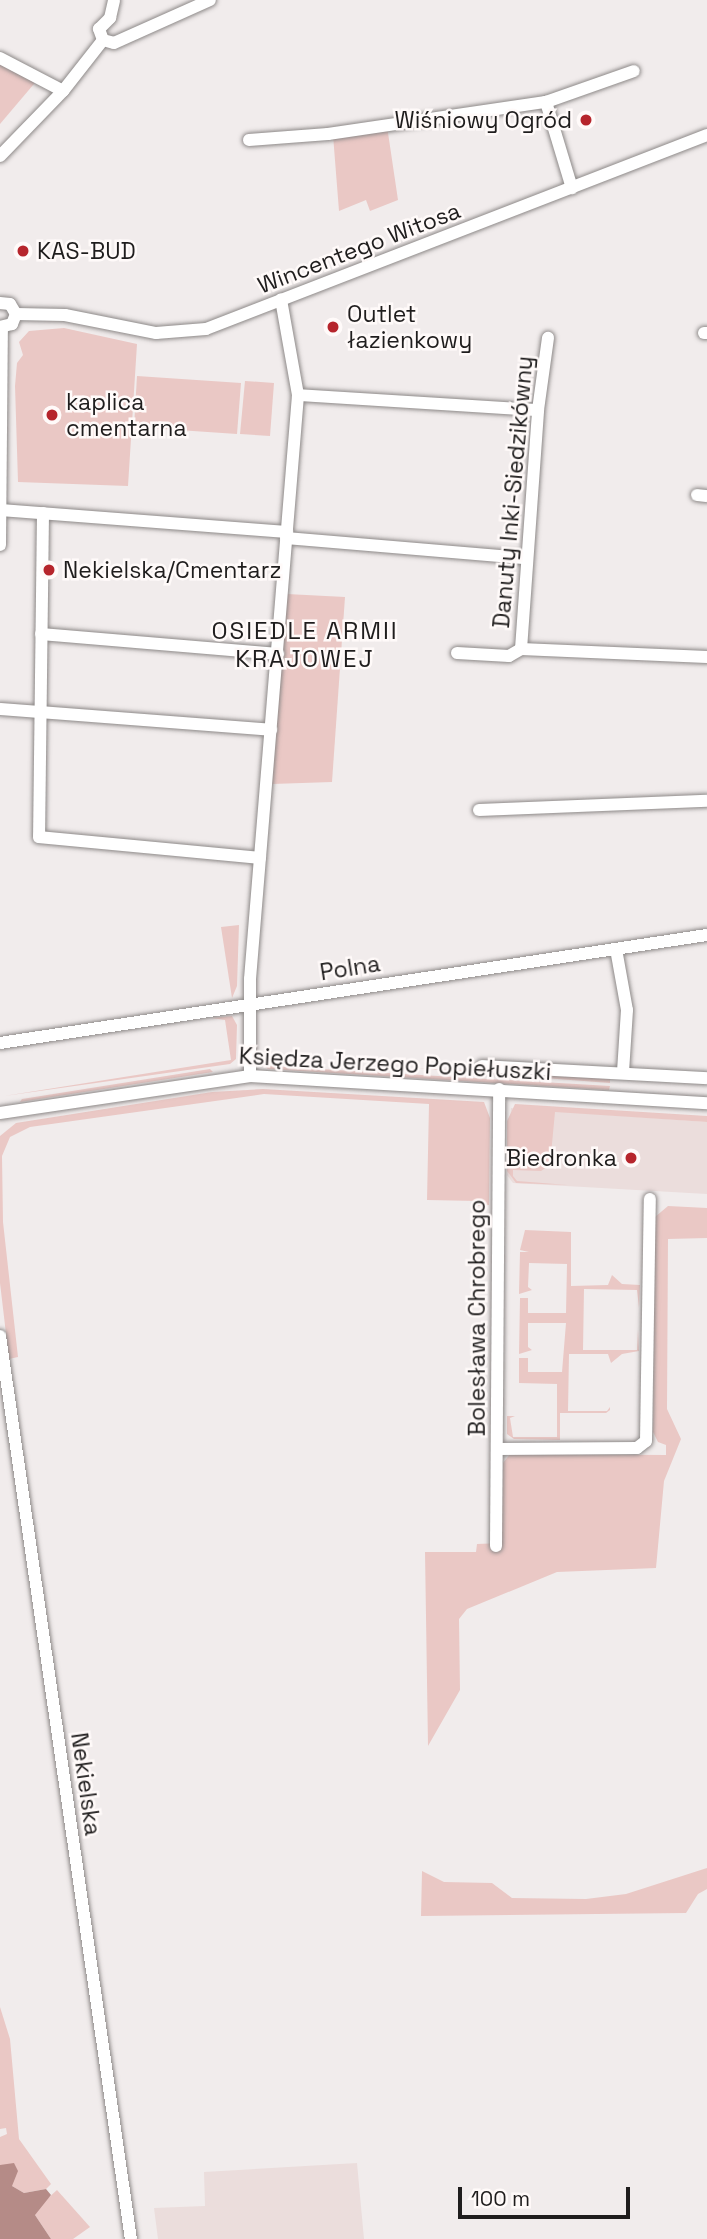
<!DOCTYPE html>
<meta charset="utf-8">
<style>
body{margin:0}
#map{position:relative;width:707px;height:2239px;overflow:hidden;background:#f1ecec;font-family:"Space Grotesk",sans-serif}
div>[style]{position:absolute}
.built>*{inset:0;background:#ebdddc}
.green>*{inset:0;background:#eac8c5}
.water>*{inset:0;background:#b58b87}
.roads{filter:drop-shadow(0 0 2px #8d8988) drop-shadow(0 0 2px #8d8988)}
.minor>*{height:12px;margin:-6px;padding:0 6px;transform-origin:6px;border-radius:6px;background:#fff}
.dots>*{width:19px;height:19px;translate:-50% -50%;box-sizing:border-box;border:4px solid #fffaf9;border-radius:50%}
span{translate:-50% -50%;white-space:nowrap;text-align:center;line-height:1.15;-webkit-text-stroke:5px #fffaf9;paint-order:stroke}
.poi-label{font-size:23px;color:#1f1d1d}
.right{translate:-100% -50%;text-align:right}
.left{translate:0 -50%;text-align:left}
.street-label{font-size:23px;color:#1f1d1d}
.neighbourhood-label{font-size:24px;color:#1f1d1d;letter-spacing:2px}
.scale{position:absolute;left:458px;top:2187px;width:172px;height:32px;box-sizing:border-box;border:4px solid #1f1d1d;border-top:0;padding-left:9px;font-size:21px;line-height:24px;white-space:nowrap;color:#1f1d1d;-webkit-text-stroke:5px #fffaf9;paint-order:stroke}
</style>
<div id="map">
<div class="built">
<i style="clip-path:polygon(511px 1108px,707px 1122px,707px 1194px,513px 1183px,507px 1175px)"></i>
<i style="clip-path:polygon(357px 2163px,364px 2239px,158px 2239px,154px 2208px,205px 2206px,204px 2172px)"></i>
</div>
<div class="green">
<i style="clip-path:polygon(0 63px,39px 78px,0 124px)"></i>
<i style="clip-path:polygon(387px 126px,398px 200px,370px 211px,366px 200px,339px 211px,333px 135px)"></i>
<i style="clip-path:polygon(64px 328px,137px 344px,128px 486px,18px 482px,15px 386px,17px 363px,23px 355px,19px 342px,29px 331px)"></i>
<i style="clip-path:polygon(137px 376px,241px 383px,237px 434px,134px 427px)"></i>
<i style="clip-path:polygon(245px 381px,274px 383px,270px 436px,240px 434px)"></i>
<i style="clip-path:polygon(287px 594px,345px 597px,332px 782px,272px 784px)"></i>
<i style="clip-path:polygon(239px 925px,237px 986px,232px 998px,221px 927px)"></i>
<i style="clip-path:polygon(232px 1016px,237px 1025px,236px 1059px,230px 1064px,4px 1096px,231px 1060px,225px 1020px,211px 1018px)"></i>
<i style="clip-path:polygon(255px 1047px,269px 1066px,610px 1086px,609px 1090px,268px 1069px,258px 1061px)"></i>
<i style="clip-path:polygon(415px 1068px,610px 1078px,610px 1083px)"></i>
<i style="clip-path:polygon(210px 1069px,213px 1072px,20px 1102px,22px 1099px)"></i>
<i style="clip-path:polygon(263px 1089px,484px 1102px,490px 1118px,489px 1205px,478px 1206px,478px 1201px,427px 1200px,429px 1104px,264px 1094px,30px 1127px,10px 1137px,2px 1156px,3px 1222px,18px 1357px,9px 1359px,0 1283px,0 1136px,16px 1123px,212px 1092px)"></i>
<i style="clip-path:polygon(515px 1104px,707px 1116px,707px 1122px,555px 1112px,550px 1165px,541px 1171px,513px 1170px,513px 1176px,517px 1181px,568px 1185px,516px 1183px,507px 1171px,507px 1121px)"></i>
<i style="clip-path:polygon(668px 1206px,707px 1208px,707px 1238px,668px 1239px,667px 1409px,681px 1439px,664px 1481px,656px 1568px,557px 1572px,467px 1609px,459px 1619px,460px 1690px,428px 1746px,425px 1552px,476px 1552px,477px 1544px,501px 1543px,503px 1463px,510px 1454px,666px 1455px,666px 1445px,658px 1442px,653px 1432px,655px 1217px)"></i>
<i style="clip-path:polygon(525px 1230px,571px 1232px,571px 1286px,608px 1285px,612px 1275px,622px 1284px,640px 1285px,639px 1308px,637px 1290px,584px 1289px,583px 1350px,637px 1350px,638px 1329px,639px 1351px,622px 1354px,611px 1363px,608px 1354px,569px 1354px,568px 1411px,607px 1411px,610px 1407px,610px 1410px,606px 1413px,560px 1413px,560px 1440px,514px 1439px,507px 1434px,507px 1416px,515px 1416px,510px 1418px,513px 1437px,557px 1437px,557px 1384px,519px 1383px,519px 1358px,528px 1358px,528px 1372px,562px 1372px,566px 1323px,528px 1323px,528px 1347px,532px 1350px,519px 1354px,520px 1298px,528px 1298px,528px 1313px,566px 1313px,567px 1264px,529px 1263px,528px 1287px,532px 1290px,519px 1294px,520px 1252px,529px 1252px,520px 1250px)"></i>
<i style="clip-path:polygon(707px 1868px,707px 1889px,698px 1894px,686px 1913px,421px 1916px,422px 1871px,444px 1882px,492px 1883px,512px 1898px,586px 1899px,626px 1894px)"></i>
<i style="clip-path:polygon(0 2007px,10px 2039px,19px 2139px,51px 2184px,46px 2189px,24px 2193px,12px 2186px,8px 2166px,0 2165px,0 2137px,7px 2134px,6px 2128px,0 2129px)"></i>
<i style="clip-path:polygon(57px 2190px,90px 2227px,73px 2239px,51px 2239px,35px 2215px,36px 2209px)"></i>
</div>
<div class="water">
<i style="clip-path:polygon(14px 2163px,18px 2171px,12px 2186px,24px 2193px,46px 2189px,51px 2195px,35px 2215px,51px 2239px,0 2239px,0 2165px)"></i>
</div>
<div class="roads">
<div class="minor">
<i style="left:110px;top:18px;width:18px;rotate:-77deg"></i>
<i style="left:103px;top:40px;width:11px;rotate:15deg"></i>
<i style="left:114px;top:43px;width:105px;rotate:-24.1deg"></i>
<i style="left:103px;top:40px;width:12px;rotate:-110deg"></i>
<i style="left:99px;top:29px;width:16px;rotate:-45deg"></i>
<i style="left:0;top:58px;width:71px;rotate:27.6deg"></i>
<i style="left:546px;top:102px;width:93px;rotate:-19.4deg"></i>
<i style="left:249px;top:140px;width:79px;rotate:-4.3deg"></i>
<i style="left:328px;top:134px;width:220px;rotate:-8.4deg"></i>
<i style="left:546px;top:102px;width:90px;rotate:73.2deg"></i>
<i style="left:0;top:156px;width:91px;rotate:-45.9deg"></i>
<i style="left:63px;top:91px;width:65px;rotate:-51.9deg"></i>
<i style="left:0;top:303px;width:10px;rotate:6deg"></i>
<i style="left:10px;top:304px;width:12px;rotate:59deg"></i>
<i style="left:16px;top:314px;width:11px;rotate:112deg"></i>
<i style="left:12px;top:324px;width:12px;rotate:166deg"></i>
<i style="left:16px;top:314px;width:49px;rotate:1.2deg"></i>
<i style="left:65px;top:315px;width:93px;rotate:11.2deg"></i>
<i style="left:156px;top:333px;width:50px;rotate:-4.6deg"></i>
<i style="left:206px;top:329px;width:537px;rotate:-21.17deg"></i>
<i style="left:704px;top:333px;width:3px"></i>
<i style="left:298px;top:395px;width:240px;rotate:3.6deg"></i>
<i style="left:697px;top:495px;width:10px;rotate:6deg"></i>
<i style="left:0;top:510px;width:288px;rotate:4.4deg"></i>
<i style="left:43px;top:513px;width:324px;rotate:90.7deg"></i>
<i style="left:39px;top:837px;width:222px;rotate:5.4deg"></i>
<i style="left:286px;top:538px;width:241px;rotate:4.8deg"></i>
<i style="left:0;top:545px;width:218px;rotate:-89.5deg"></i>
<i style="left:41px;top:634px;width:238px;rotate:4.8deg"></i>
<i style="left:521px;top:649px;width:240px;rotate:-85.9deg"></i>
<i style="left:538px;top:410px;width:73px;rotate:-82.1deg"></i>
<i style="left:457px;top:653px;width:52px;rotate:3.3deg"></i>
<i style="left:509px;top:656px;width:14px;rotate:-30deg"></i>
<i style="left:521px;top:649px;width:186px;rotate:2.5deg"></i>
<i style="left:0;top:709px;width:272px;rotate:4.4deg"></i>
<i style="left:479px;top:810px;width:228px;rotate:-2.3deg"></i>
<i style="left:616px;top:949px;width:62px;rotate:79.8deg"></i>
<i style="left:627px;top:1010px;width:62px;rotate:93.7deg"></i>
<i style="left:0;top:1043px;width:715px;rotate:-8.69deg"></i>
<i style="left:482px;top:1066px;width:225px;rotate:3.1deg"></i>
<i style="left:250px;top:1076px;width:97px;rotate:-90deg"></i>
<i style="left:250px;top:979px;width:586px;rotate:-85.3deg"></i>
<i style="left:298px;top:395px;width:97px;rotate:-100.1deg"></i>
<i style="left:0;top:1113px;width:253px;rotate:-8.4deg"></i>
<i style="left:250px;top:1076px;width:458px;rotate:3.4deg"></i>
<i style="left:0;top:1336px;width:912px;rotate:81.75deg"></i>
<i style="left:497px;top:1449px;width:140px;rotate:-0.4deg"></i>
<i style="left:637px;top:1448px;width:11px;rotate:-38deg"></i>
<i style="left:646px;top:1441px;width:242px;rotate:-89.1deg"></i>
<i style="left:496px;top:1546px;width:457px;rotate:-89.6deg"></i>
</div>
</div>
<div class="dots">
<i style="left:586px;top:120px;background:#b6252c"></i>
<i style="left:23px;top:251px;background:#b6252c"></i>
<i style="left:333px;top:327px;background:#b6252c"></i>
<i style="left:52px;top:415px;background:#b6252c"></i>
<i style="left:49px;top:570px;background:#b6252c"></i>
<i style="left:631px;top:1158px;background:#b6252c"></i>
</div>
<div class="poi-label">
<span class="right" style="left:572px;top:120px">Wiśniowy Ogród</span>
<span class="left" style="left:37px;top:251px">KAS-BUD</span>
<span class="left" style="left:347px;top:327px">Outlet<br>łazienkowy</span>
<span class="left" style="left:66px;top:415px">kaplica<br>cmentarna</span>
<span class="left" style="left:63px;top:570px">Nekielska/Cmentarz</span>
<span class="right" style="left:617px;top:1158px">Biedronka</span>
</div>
<div class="street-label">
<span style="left:359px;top:248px;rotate:-21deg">Wincentego Witosa</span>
<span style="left:513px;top:492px;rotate:-85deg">Danuty Inki-Siedzikówny</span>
<span style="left:350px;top:968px;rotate:-9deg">Polna</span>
<span style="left:395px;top:1064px;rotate:3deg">Księdza Jerzego Popiełuszki</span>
<span style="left:477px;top:1318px;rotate:-90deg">Bolesława Chrobrego</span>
<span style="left:86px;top:1784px;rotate:82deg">Nekielska</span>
</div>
<div class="neighbourhood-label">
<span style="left:305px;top:645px">OSIEDLE ARMII<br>KRAJOWEJ</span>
</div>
<div class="scale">100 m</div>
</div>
